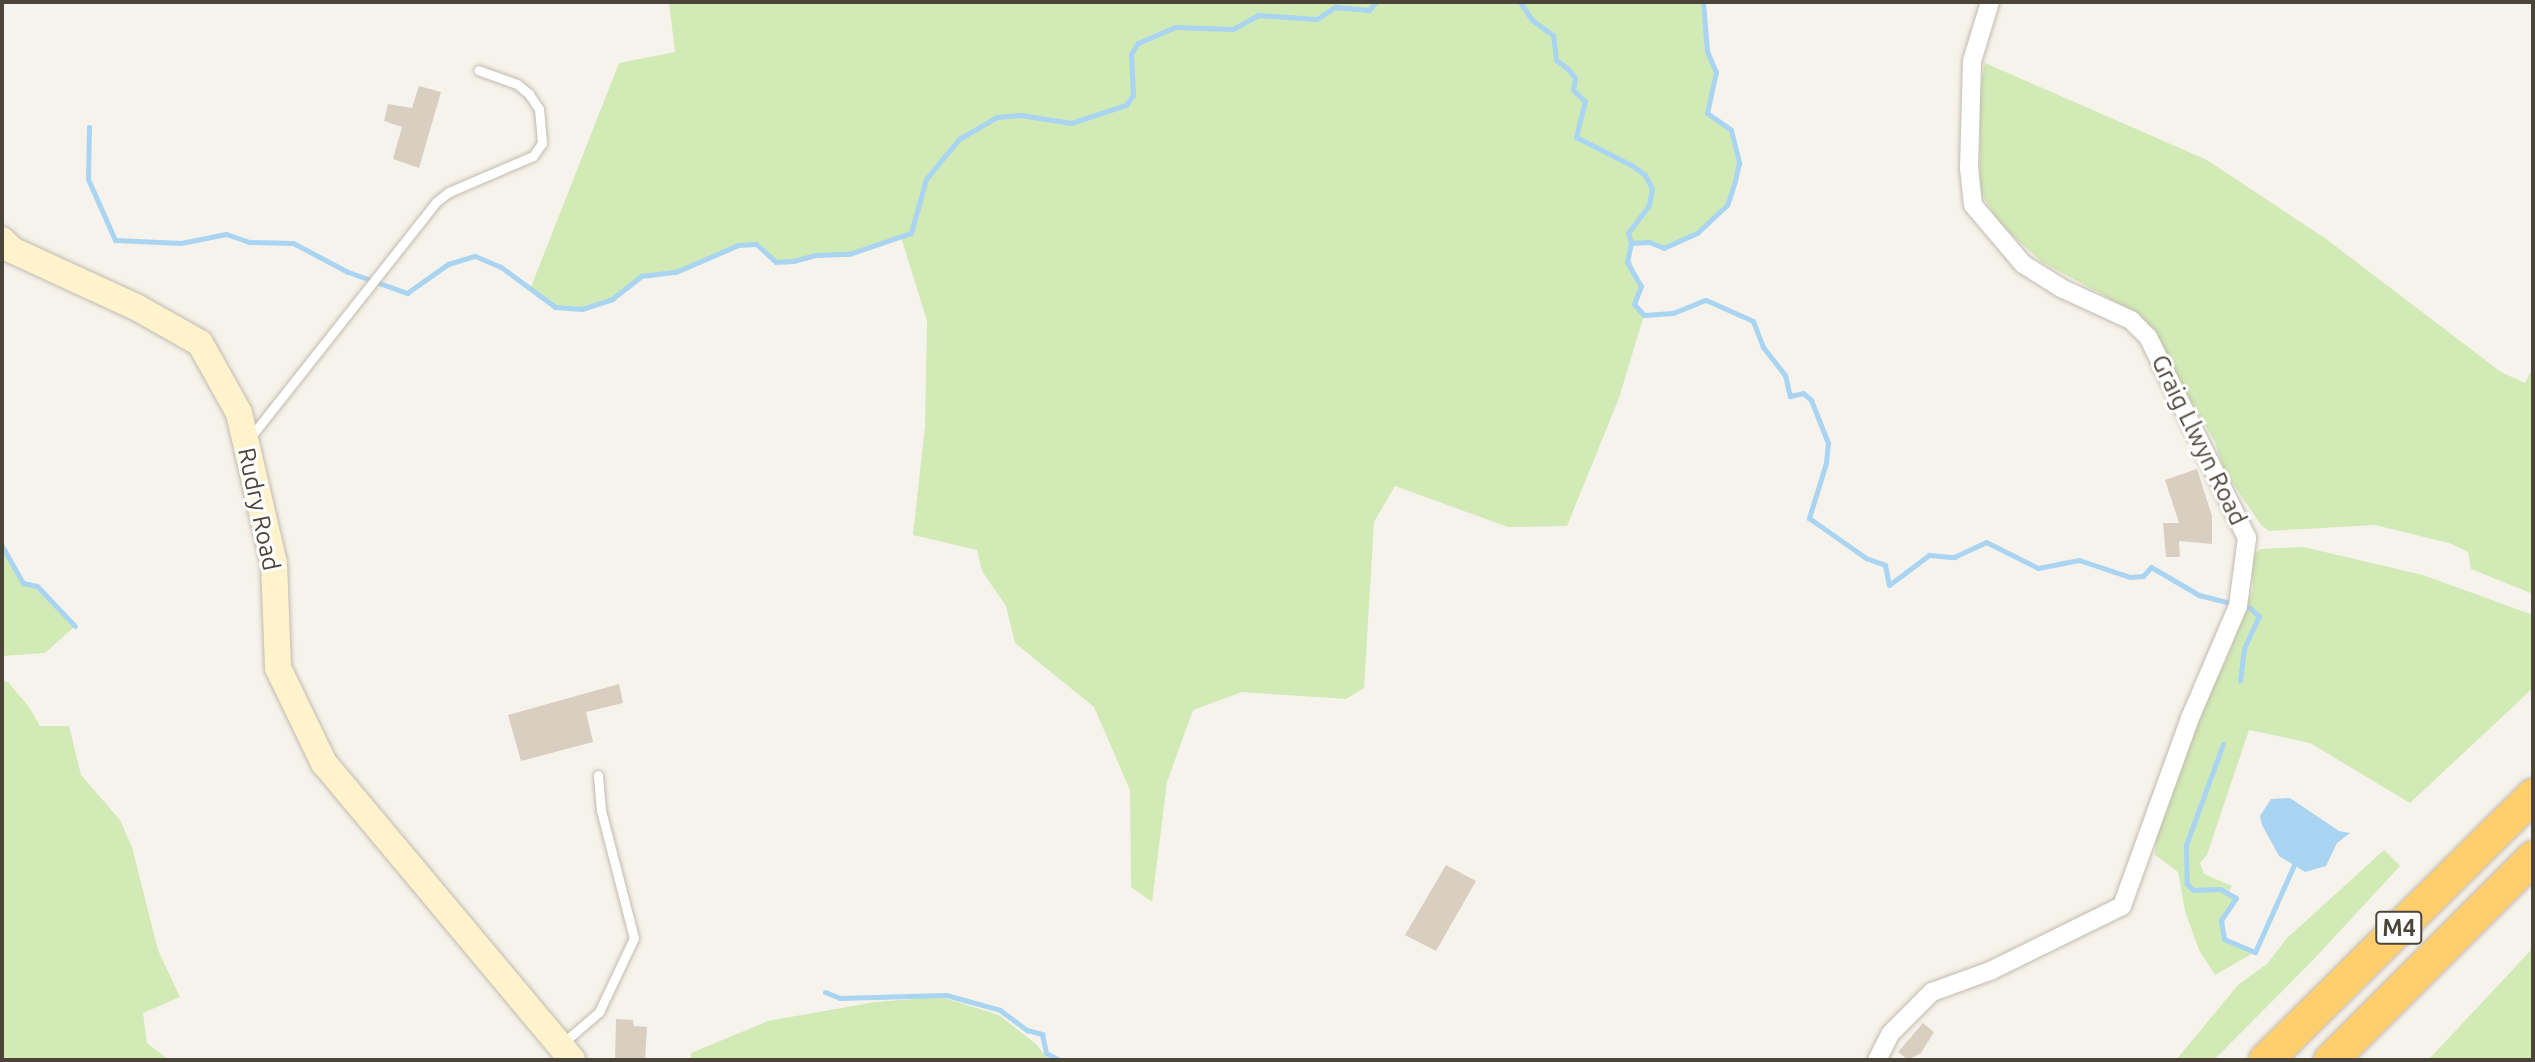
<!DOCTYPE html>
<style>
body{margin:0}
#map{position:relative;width:2535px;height:1062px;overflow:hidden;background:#f6f3ec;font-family:Ubuntu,sans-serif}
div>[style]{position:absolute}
.green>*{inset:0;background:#d2eab5}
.water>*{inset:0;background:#a9d4f2}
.stream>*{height:5px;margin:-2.5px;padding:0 2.5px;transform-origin:2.5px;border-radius:2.5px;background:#a9d4f2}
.building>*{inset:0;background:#d8cfc1}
.roads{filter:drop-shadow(0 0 2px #c2bbae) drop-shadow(0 0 2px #c2bbae)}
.lane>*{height:9px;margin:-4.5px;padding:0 4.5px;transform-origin:4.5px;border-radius:4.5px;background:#fff}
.street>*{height:18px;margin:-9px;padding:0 9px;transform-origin:9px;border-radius:9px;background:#fff}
.secondary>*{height:26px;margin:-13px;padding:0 13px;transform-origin:13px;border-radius:13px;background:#fff3cd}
.highway>*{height:33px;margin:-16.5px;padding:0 16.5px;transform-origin:16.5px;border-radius:16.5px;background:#ffcf6e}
span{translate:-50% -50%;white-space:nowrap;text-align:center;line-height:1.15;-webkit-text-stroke:6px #fff;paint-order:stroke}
.shield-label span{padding:2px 5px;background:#fff;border:2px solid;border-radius:5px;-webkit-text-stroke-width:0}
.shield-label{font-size:23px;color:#4b4439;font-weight:700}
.street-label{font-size:24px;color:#4b4439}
.frame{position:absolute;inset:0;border:4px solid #4b4439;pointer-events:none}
</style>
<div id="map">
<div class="green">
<i style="clip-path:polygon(669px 2px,1703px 2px,1707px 51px,1716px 72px,1707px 113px,1731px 130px,1739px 163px,1727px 205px,1697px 233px,1664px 248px,1649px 242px,1631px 243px,1627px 251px,1641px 286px,1634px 304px,1644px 315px,1619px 398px,1567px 526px,1508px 527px,1395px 486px,1374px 522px,1364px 688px,1346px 699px,1242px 692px,1193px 710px,1167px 782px,1152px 902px,1131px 887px,1130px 790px,1094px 707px,1015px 643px,1006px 606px,982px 571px,977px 550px,913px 535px,925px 426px,927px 321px,901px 237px,849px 254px,816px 255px,793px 261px,776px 262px,756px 244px,738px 245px,676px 272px,641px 276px,612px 299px,582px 309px,555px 307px,531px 287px,619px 63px,675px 52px)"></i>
<i style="clip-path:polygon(1985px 63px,2207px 160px,2326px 239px,2501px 372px,2525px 383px,2533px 368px,2533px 594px,2471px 569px,2468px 552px,2449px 543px,2375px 525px,2269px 531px,2261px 525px,2224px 470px,2215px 442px,2140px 315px,2042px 262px,2000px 224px,1980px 191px,1980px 89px)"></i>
<i style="clip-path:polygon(2px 546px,23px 583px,37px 586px,75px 626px,45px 653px,2px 656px)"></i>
<i style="clip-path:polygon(2303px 547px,2423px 575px,2533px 615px,2533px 688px,2410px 803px,2310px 743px,2249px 730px,2207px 855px,2200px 863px,2204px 874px,2232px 886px,2228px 893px,2236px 898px,2221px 920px,2224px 939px,2255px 952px,2215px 975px,2199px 950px,2185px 911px,2178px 872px,2155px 855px,2161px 776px,2174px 739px,2225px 663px,2253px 589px,2251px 559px,2260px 549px)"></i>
<i style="clip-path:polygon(2px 680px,8px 682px,29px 707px,40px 726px,69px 726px,81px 775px,120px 820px,132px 847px,158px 950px,180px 997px,143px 1013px,147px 1043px,169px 1060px,2px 1060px)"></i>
<i style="clip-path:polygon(2384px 850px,2400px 866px,2315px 958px,2214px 1060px,2176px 1060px,2238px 985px,2268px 963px,2286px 939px)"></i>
<i style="clip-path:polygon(2533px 948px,2533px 1060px,2428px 1060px,2461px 1025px)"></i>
<i style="clip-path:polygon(941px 997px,999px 1015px,1036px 1044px,1049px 1060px,691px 1060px,691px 1053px,768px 1021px,875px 1002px)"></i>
</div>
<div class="water">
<i style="clip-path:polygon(2290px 798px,2339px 831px,2350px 833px,2337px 843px,2326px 866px,2305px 872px,2279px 856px,2262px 825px,2260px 816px,2271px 799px)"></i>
</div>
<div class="stream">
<i style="left:1520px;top:2px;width:22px;rotate:56deg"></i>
<i style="left:1532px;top:20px;width:26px;rotate:36deg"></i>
<i style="left:1553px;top:35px;width:25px;rotate:83deg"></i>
<i style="left:1556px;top:60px;width:15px;rotate:37deg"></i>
<i style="left:1568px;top:69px;width:11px;rotate:52deg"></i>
<i style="left:1575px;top:78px;width:12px;rotate:99deg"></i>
<i style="left:1573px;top:90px;width:16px;rotate:43deg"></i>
<i style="left:1585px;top:101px;width:37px;rotate:104deg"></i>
<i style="left:1576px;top:137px;width:64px;rotate:27deg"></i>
<i style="left:1633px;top:166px;width:15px;rotate:37deg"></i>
<i style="left:1645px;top:175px;width:16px;rotate:63deg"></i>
<i style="left:1652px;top:189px;width:16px;rotate:101deg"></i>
<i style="left:1649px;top:205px;width:35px;rotate:127deg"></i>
<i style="left:1628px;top:233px;width:10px;rotate:73deg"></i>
<i style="left:1703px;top:2px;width:49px;rotate:85.3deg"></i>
<i style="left:1707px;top:51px;width:23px;rotate:67deg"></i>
<i style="left:1716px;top:72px;width:42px;rotate:102.4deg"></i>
<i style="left:1707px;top:113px;width:29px;rotate:35deg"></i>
<i style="left:1731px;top:130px;width:34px;rotate:76deg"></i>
<i style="left:1739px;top:163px;width:18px;rotate:103deg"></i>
<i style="left:1735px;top:181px;width:25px;rotate:108deg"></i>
<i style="left:1727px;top:205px;width:41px;rotate:137deg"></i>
<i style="left:1697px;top:233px;width:36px;rotate:156deg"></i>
<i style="left:1664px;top:248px;width:16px;rotate:-158deg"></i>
<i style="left:1649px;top:242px;width:18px;rotate:177deg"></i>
<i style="left:1631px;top:243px;width:19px;rotate:102deg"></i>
<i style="left:1627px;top:262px;width:28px;rotate:60deg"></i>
<i style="left:1641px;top:286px;width:19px;rotate:111deg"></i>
<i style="left:1634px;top:304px;width:15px;rotate:48deg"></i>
<i style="left:1644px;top:315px;width:29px;rotate:-4deg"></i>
<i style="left:1673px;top:313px;width:35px;rotate:-22deg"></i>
<i style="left:1706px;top:300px;width:51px;rotate:24.1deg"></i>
<i style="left:1753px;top:321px;width:28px;rotate:69deg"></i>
<i style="left:1763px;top:347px;width:36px;rotate:52deg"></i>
<i style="left:1785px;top:375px;width:22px;rotate:77deg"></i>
<i style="left:1790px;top:396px;width:13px;rotate:-13deg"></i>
<i style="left:1803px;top:393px;width:11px;rotate:41deg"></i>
<i style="left:1811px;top:400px;width:46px;rotate:68.4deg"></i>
<i style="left:1828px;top:443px;width:20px;rotate:96deg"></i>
<i style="left:1826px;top:463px;width:58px;rotate:107.2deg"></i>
<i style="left:1809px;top:518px;width:70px;rotate:35.1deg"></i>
<i style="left:1866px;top:558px;width:20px;rotate:20deg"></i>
<i style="left:1885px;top:565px;width:20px;rotate:79deg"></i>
<i style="left:1889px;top:585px;width:50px;rotate:-36.9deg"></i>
<i style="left:1929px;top:555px;width:25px;rotate:5deg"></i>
<i style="left:1954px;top:557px;width:35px;rotate:-25deg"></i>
<i style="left:1986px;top:542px;width:58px;rotate:26.6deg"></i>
<i style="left:2038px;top:568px;width:42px;rotate:-11deg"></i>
<i style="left:2079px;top:560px;width:54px;rotate:18.4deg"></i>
<i style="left:2130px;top:577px;width:13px;rotate:-4deg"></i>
<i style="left:2143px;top:576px;width:12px;rotate:-48deg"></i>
<i style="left:2151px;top:567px;width:56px;rotate:30.3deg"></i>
<i style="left:2199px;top:595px;width:53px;rotate:14.3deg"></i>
<i style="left:2250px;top:608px;width:12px;rotate:42deg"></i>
<i style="left:2259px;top:616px;width:35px;rotate:115deg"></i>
<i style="left:2244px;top:648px;width:33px;rotate:97deg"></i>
<i style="left:89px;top:127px;width:52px;rotate:91.1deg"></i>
<i style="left:88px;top:179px;width:67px;rotate:66.1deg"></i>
<i style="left:115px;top:240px;width:66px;rotate:2.6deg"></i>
<i style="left:181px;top:243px;width:46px;rotate:-11.3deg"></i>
<i style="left:226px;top:234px;width:24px;rotate:19deg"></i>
<i style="left:249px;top:242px;width:44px;rotate:1.3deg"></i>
<i style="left:293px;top:243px;width:62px;rotate:27.8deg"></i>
<i style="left:348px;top:272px;width:63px;rotate:19.6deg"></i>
<i style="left:407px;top:293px;width:50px;rotate:-35.3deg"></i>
<i style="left:448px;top:264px;width:28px;rotate:-17deg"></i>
<i style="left:475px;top:256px;width:28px;rotate:23deg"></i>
<i style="left:501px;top:267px;width:67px;rotate:36.5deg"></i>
<i style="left:555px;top:307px;width:27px;rotate:4deg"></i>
<i style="left:582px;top:309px;width:32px;rotate:-18deg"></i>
<i style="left:612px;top:299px;width:37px;rotate:-38deg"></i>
<i style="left:641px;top:276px;width:35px;rotate:-7deg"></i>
<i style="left:676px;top:272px;width:68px;rotate:-23.5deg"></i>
<i style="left:738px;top:245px;width:18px;rotate:-3deg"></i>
<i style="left:756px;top:244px;width:27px;rotate:42deg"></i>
<i style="left:776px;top:262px;width:17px;rotate:-3deg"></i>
<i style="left:793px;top:261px;width:24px;rotate:-15deg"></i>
<i style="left:816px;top:255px;width:33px;rotate:-2deg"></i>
<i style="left:849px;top:254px;width:65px;rotate:-18.7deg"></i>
<i style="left:911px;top:233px;width:56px;rotate:-74.5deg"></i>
<i style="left:926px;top:179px;width:52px;rotate:-50.5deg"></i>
<i style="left:959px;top:139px;width:44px;rotate:-30.1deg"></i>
<i style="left:997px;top:117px;width:24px;rotate:-5deg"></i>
<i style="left:1021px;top:115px;width:51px;rotate:9.1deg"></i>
<i style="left:1071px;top:123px;width:58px;rotate:-18.1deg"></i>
<i style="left:1126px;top:105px;width:12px;rotate:-55deg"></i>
<i style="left:1133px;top:95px;width:41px;rotate:-92.8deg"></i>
<i style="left:1131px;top:54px;width:13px;rotate:-58deg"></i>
<i style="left:1138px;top:43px;width:40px;rotate:-23.4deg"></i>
<i style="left:1175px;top:27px;width:58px;rotate:2deg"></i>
<i style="left:1233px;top:29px;width:29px;rotate:-29deg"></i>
<i style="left:1258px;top:15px;width:59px;rotate:3.9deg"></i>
<i style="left:1317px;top:19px;width:22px;rotate:-34deg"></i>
<i style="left:1335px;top:7px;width:34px;rotate:5deg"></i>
<i style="left:1369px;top:10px;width:11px;rotate:-49deg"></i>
<i style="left:2px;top:546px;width:43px;rotate:60.4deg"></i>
<i style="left:23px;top:583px;width:14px;rotate:12deg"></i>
<i style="left:37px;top:586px;width:55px;rotate:46.5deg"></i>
<i style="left:2223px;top:744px;width:108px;rotate:110.1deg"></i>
<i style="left:2186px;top:845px;width:39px;rotate:89deg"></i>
<i style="left:2187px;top:884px;width:8px;rotate:45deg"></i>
<i style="left:2193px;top:890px;width:27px;rotate:-2deg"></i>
<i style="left:2220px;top:889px;width:18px;rotate:29deg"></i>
<i style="left:2236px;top:898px;width:27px;rotate:124deg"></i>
<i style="left:2221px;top:920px;width:19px;rotate:81deg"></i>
<i style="left:2224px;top:939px;width:34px;rotate:23deg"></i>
<i style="left:2255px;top:952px;width:95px;rotate:-65.9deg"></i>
<i style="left:825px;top:992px;width:16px;rotate:22deg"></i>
<i style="left:840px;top:998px;width:106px;rotate:-1.6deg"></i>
<i style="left:946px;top:995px;width:56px;rotate:15.5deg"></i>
<i style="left:1000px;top:1010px;width:34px;rotate:37deg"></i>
<i style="left:1027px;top:1030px;width:16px;rotate:15deg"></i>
<i style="left:1042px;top:1034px;width:19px;rotate:78deg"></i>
<i style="left:1046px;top:1053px;width:15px;rotate:28deg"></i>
</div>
<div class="building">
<i style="clip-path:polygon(419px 86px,441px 92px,419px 168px,393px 159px,402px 127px,384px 121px,388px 104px,412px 108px)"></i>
<i style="clip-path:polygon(2197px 469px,2212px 516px,2212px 544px,2179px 541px,2180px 557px,2166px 557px,2163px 523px,2179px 523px,2165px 480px)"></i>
<i style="clip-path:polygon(619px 684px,623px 703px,586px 712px,593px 742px,521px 761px,508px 715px)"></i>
<i style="clip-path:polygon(1446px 865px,1476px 881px,1436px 951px,1405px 935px)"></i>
<i style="clip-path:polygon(616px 1019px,633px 1020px,634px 1026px,647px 1027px,645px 1060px,615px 1060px)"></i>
<i style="clip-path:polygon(1923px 1023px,1934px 1032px,1921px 1053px,1908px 1060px,1898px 1052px)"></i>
</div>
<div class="roads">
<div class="lane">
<i style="left:249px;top:439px;width:302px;rotate:-51.7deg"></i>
<i style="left:436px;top:202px;width:16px;rotate:-38deg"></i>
<i style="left:449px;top:192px;width:91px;rotate:-23.2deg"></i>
<i style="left:533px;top:156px;width:16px;rotate:-55deg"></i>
<i style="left:542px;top:143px;width:34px;rotate:-95deg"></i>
<i style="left:539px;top:109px;width:18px;rotate:-124deg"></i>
<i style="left:529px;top:94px;width:16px;rotate:-140deg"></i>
<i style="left:517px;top:84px;width:41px;rotate:-160.3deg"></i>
<i style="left:563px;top:1043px;width:48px;rotate:-40.7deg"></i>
<i style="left:599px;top:1012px;width:82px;rotate:-64.7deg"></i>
<i style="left:634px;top:938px;width:132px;rotate:-104.5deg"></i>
<i style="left:601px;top:810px;width:35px;rotate:-95deg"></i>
</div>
<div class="street">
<i style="left:1877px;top:1060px;width:30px;rotate:-63deg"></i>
<i style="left:1891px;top:1033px;width:58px;rotate:-45deg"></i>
<i style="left:1932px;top:992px;width:62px;rotate:-19.9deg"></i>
<i style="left:1990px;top:971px;width:147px;rotate:-26.2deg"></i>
<i style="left:2122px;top:906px;width:200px;rotate:-70.1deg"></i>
<i style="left:2190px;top:718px;width:122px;rotate:-66.8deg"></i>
<i style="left:2238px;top:606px;width:69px;rotate:-82.5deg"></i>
<i style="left:2247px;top:538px;width:224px;rotate:-116.2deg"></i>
<i style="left:2148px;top:337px;width:24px;rotate:-135deg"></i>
<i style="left:2131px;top:320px;width:75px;rotate:-155.5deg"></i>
<i style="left:2063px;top:289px;width:47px;rotate:-148deg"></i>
<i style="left:2023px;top:264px;width:77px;rotate:-130.3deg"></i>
<i style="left:1973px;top:205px;width:36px;rotate:-96deg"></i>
<i style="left:1969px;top:169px;width:108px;rotate:-88.4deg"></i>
<i style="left:1972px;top:61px;width:62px;rotate:-73deg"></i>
</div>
<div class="secondary">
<i style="left:2px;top:240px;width:14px;rotate:45deg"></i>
<i style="left:12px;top:250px;width:136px;rotate:24.7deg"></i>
<i style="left:136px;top:307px;width:73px;rotate:29.4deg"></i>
<i style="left:200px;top:343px;width:80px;rotate:60.9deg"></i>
<i style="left:239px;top:413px;width:154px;rotate:76.9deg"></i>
<i style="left:274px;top:563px;width:105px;rotate:87.8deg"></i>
<i style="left:278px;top:668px;width:106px;rotate:64.2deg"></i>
<i style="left:324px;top:763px;width:387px;rotate:50.1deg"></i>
</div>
<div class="highway">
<i style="left:2265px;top:1060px;width:377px;rotate:-44.7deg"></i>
<i style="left:2330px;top:1060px;width:287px;rotate:-45deg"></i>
</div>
</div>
<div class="shield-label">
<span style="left:2399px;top:928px">M4</span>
</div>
<div class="street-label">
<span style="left:2199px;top:440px;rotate:64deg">Graig Llwyn Road</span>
<span style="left:259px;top:509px;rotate:78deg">Rudry Road</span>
</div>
<div class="frame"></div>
</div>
